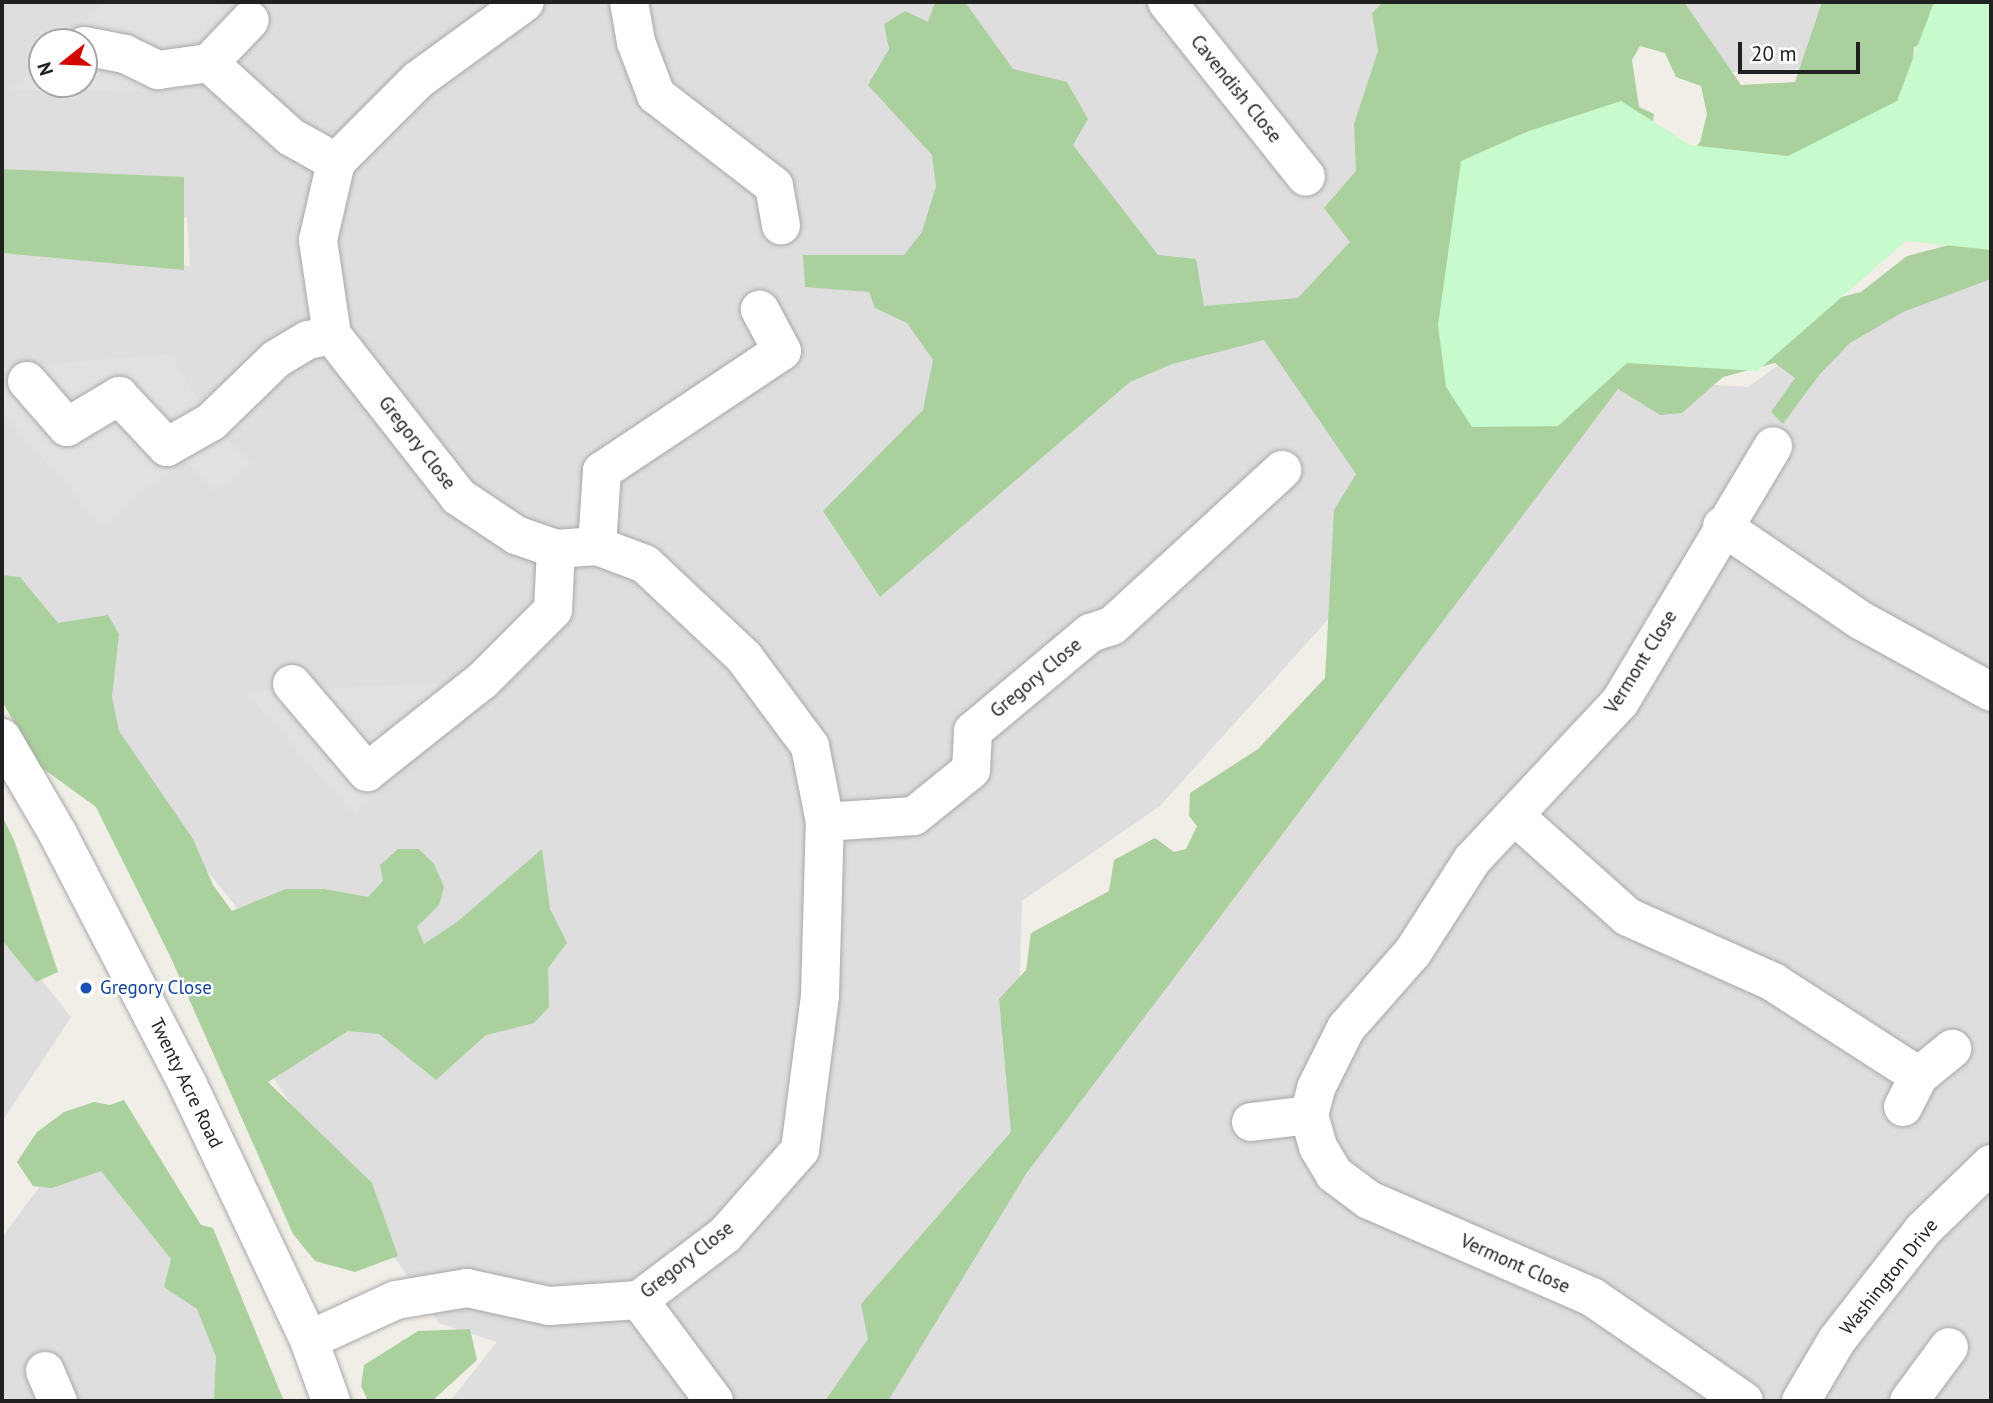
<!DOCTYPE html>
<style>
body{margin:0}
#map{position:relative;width:1993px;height:1403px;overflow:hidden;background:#f1eee8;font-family:"PT Sans",sans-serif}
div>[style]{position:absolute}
.residential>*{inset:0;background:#dfdede}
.forest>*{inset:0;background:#aad09d}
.park>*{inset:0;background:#c7facc}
.parking>*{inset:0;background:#e1e1e1}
.roads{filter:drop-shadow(0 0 2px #a8a8a8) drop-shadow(0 0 2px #a8a8a8)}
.minor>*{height:38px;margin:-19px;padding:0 19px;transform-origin:19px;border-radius:19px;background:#fff}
.dots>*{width:19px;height:19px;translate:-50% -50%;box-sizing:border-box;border:4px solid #fff;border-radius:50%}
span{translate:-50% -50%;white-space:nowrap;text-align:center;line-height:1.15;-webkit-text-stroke:5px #fff;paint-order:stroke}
.street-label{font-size:19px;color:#212121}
.transit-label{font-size:19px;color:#164399}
.left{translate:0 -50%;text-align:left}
.frame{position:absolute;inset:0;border:4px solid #212121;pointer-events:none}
.north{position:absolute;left:28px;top:28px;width:70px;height:70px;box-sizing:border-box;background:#fff;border:2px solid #a6a6a6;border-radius:50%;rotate:252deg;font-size:19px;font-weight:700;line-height:28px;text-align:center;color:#212121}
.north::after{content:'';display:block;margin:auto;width:24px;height:32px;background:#d20701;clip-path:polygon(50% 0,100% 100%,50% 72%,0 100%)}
.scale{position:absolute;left:1738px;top:42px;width:122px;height:32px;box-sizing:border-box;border:4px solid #212121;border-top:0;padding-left:9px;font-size:21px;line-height:24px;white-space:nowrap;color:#212121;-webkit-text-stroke:5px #fff;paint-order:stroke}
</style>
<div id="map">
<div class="residential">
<i style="clip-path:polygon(evenodd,2px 2px,1492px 2px,1343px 295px,1319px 421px,1367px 474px,1352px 593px,1160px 806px,1022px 901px,1015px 1139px,885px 1341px,839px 1401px,450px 1401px,497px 1342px,439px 1323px,248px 1041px,318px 1007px,2px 620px,2px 247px,190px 266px,187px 218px,2px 181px,2px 2px,42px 42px,84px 42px,84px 84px,42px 84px,42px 42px)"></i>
<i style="clip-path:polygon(1672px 2px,1897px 2px,1860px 66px,1694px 74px)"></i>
<i style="clip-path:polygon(1908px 271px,1991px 276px,1991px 1401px,867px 1401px,1011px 1177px,1626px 379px,1748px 387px)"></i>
<i style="clip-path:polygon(2px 930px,71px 1017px,2px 1122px)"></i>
<i style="clip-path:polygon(64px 1154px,130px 1175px,261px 1401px,2px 1401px,2px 1237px)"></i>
</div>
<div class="forest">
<i style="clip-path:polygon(evenodd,935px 2px,965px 2px,1013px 69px,1067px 82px,1088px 119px,1073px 145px,1158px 255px,1196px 259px,1204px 306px,1298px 298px,1350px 242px,1324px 208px,1356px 171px,1354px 124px,1378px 51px,1372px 13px,1383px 2px,1684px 2px,1741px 85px,1795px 82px,1822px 2px,1991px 2px,1991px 15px,1914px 47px,1909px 107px,1788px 311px,1861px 292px,1907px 256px,1991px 234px,1991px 279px,1903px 312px,1850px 343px,1820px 374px,1783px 424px,1771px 412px,1795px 378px,1775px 363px,1723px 377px,1682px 413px,1660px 415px,1618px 389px,1026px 1174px,888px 1401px,825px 1401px,868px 1339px,861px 1304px,1011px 1132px,999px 999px,1026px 970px,1031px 933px,1109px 891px,1114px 860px,1155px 838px,1174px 852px,1186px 849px,1197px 826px,1189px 816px,1190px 793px,1258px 749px,1325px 678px,1334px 510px,1356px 474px,1264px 340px,1172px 364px,1130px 382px,880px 597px,823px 511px,923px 410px,933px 360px,907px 323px,875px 308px,869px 292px,805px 287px,803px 255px,904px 255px,922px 232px,936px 186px,932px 155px,868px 85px,889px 49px,884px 24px,905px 11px,928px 22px,935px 2px,1640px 46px,1665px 53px,1676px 77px,1701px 86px,1707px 114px,1700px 142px,1681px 163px,1650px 138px,1654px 114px,1639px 107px,1632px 60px,1640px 46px)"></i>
<i style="clip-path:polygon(2px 169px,184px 177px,184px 270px,2px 253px)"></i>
<i style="clip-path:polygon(2px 575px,20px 577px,58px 623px,108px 615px,119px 634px,112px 697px,119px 731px,193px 839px,213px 885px,232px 911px,286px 889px,324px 889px,368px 897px,383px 881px,380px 865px,398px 849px,419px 849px,434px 864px,444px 887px,439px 905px,417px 927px,424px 944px,457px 922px,542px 849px,550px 909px,567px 943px,548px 968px,549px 1007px,534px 1023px,486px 1035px,436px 1080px,379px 1034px,348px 1031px,268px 1082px,372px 1183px,398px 1256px,355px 1272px,315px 1261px,293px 1234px,170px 956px,96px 807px,38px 765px,2px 701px)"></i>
<i style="clip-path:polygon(2px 816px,14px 840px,58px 972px,36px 982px,2px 940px)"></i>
<i style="clip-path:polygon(124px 1100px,201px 1225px,213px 1228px,284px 1401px,214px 1401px,216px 1357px,197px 1309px,164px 1287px,171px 1259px,101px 1171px,52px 1188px,33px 1186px,17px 1162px,37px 1132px,64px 1112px,94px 1102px,110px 1105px)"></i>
<i style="clip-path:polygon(470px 1329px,477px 1360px,432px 1401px,368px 1401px,361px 1386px,364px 1365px,418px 1331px)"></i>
</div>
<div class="park">
<i style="clip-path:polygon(1934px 2px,1991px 2px,1991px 250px,1906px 241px,1757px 371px,1627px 363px,1558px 426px,1472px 427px,1446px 387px,1438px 325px,1461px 161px,1529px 131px,1621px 101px,1690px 145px,1788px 156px,1897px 101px)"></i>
</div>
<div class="parking">
<i style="clip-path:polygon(106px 2px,214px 2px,248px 28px,209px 63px,186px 92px,10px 90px,42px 61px,42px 84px,84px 84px,84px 42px,62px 42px)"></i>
<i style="clip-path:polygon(170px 354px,211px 422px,252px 464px,215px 491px,183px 459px,102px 526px,2px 412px,2px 368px)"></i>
<i style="clip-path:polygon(482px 681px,355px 816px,246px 692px)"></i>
</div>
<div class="roads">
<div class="minor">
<i style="left:629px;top:2px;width:41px;rotate:80.1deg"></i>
<i style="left:636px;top:42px;width:57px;rotate:69.3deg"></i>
<i style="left:656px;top:95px;width:149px;rotate:37.6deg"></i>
<i style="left:774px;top:186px;width:40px;rotate:80deg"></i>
<i style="left:1167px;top:2px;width:223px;rotate:51.5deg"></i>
<i style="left:84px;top:46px;width:42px;rotate:11deg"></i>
<i style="left:125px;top:54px;width:37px;rotate:26deg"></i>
<i style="left:158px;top:70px;width:51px;rotate:-7.8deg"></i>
<i style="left:209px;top:63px;width:59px;rotate:-46.4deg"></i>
<i style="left:209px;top:63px;width:110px;rotate:42.1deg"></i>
<i style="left:291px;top:137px;width:51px;rotate:29.1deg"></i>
<i style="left:27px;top:381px;width:61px;rotate:49deg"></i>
<i style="left:67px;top:427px;width:61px;rotate:-30.8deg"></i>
<i style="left:119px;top:396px;width:70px;rotate:46.7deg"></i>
<i style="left:167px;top:447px;width:51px;rotate:-29.6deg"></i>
<i style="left:211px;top:422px;width:91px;rotate:-44.1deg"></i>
<i style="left:276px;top:359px;width:37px;rotate:-31deg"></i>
<i style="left:308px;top:340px;width:25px;rotate:-12deg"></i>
<i style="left:1722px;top:526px;width:169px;rotate:34.2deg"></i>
<i style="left:1862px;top:621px;width:147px;rotate:28.8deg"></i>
<i style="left:597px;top:546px;width:75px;rotate:-86.2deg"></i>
<i style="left:602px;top:471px;width:216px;rotate:-33.7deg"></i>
<i style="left:782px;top:351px;width:47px;rotate:-118.2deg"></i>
<i style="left:292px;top:684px;width:116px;rotate:49.6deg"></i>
<i style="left:367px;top:772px;width:147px;rotate:-38.4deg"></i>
<i style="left:482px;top:681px;width:100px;rotate:-45deg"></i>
<i style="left:553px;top:610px;width:61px;rotate:-87.2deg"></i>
<i style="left:2px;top:738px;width:111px;rotate:59.7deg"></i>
<i style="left:58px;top:834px;width:283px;rotate:62.6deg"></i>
<i style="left:188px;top:1085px;width:282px;rotate:64.6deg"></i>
<i style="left:309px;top:1340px;width:65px;rotate:70.2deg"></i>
<i style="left:1516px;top:817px;width:150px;rotate:41.8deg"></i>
<i style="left:1628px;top:917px;width:159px;rotate:24.1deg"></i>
<i style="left:1773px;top:982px;width:174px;rotate:32.8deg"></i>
<i style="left:825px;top:822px;width:89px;rotate:-3.9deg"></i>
<i style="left:914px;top:816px;width:73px;rotate:-38.9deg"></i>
<i style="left:971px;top:770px;width:39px;rotate:-87deg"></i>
<i style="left:973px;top:731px;width:153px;rotate:-39.9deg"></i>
<i style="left:1090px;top:633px;width:23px;rotate:-18deg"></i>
<i style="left:1112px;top:626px;width:231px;rotate:-42.5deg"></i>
<i style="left:1903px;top:1107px;width:35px;rotate:-63deg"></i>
<i style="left:1919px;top:1076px;width:43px;rotate:-39.3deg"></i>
<i style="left:1309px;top:1115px;width:28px;rotate:-75deg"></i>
<i style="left:1316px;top:1088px;width:67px;rotate:-63.4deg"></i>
<i style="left:1346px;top:1028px;width:101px;rotate:-48.6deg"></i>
<i style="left:1413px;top:952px;width:109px;rotate:-57.3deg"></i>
<i style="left:1472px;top:860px;width:216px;rotate:-46.9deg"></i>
<i style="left:1620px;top:702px;width:298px;rotate:-59.1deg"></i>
<i style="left:1251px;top:1122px;width:58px;rotate:-6.9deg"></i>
<i style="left:1309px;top:1115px;width:33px;rotate:74deg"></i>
<i style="left:1318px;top:1147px;width:31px;rotate:59deg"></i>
<i style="left:1334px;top:1174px;width:44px;rotate:36.6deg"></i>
<i style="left:1369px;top:1200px;width:243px;rotate:23.5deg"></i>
<i style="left:1592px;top:1297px;width:184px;rotate:34.4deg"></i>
<i style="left:639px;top:1300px;width:126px;rotate:53.4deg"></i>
<i style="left:309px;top:1340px;width:96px;rotate:-24.7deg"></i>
<i style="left:396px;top:1300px;width:72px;rotate:-9.6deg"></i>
<i style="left:467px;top:1288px;width:84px;rotate:12.4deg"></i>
<i style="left:549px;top:1306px;width:90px;rotate:-3.8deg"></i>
<i style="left:639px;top:1300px;width:108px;rotate:-37.1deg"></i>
<i style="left:725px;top:1235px;width:113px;rotate:-48.6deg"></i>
<i style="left:800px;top:1150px;width:155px;rotate:-82.6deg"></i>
<i style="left:820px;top:996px;width:174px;rotate:-88.4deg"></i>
<i style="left:825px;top:822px;width:77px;rotate:-101.2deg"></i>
<i style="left:810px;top:746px;width:111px;rotate:-126.6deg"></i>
<i style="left:744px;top:657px;width:136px;rotate:-136.8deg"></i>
<i style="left:645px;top:564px;width:51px;rotate:-159.4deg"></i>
<i style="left:597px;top:546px;width:41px;rotate:175.8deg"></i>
<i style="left:556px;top:549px;width:42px;rotate:-160.7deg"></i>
<i style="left:516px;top:535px;width:69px;rotate:-146.3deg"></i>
<i style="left:459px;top:497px;width:206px;rotate:-128.1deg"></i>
<i style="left:332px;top:335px;width:96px;rotate:-98.4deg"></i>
<i style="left:318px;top:240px;width:80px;rotate:-77deg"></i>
<i style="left:336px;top:162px;width:116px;rotate:-45deg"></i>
<i style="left:418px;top:80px;width:132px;rotate:-36.1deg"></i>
<i style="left:45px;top:1371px;width:33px;rotate:67deg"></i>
<i style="left:1801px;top:1401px;width:71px;rotate:-59.5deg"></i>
<i style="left:1837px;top:1340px;width:140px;rotate:-52deg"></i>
<i style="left:1923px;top:1230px;width:95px;rotate:-44.1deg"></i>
<i style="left:1909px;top:1401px;width:67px;rotate:-53.5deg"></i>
</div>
</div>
<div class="dots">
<i style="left:86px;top:988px;background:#1a4fb4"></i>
</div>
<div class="street-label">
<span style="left:1236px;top:89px;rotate:51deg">Cavendish Close</span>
<span style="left:417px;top:443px;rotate:52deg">Gregory Close</span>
<span style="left:1641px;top:662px;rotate:-58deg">Vermont Close</span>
<span style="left:1036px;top:678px;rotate:-40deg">Gregory Close</span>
<span style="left:186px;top:1083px;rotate:64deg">Twenty Acre Road</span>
<span style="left:687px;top:1260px;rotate:-38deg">Gregory Close</span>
<span style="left:1515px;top:1264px;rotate:24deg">Vermont Close</span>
<span style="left:1889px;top:1277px;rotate:-51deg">Washington Drive</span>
</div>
<div class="transit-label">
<span class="left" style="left:100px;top:988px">Gregory Close</span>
</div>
<div class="frame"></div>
<div class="north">N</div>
<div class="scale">20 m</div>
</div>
